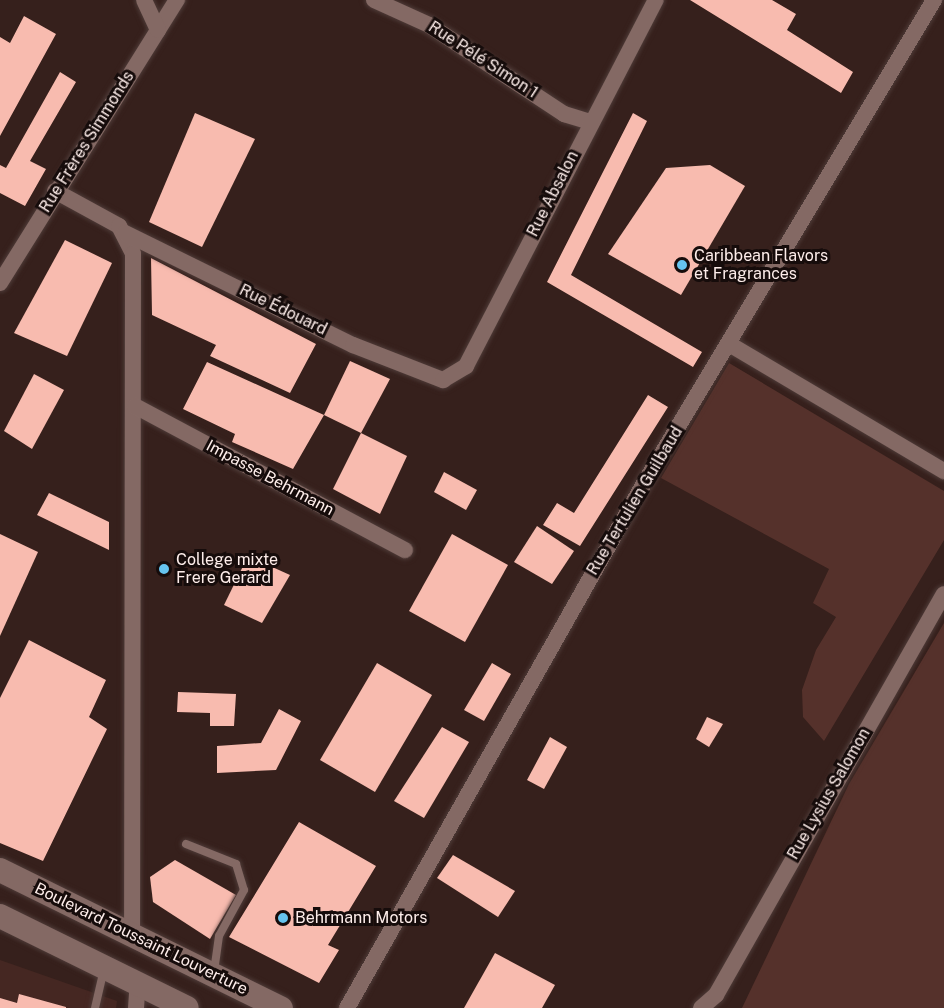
<!DOCTYPE html>
<meta charset="utf-8">
<style>
body{margin:0}
#map{position:relative;width:944px;height:1008px;overflow:hidden;background:#36201c;font-family:"Public Sans",sans-serif}
div>[style]{position:absolute}
.built>*{inset:0;background:#452722}
.green>*{inset:0;background:#55312b}
.building>*{inset:0;background:#f8bbaf}
.roads{filter:drop-shadow(0 0 2px #4e3b38) drop-shadow(0 0 2px #4e3b38)}
.lane>*{height:8px;margin:-4px;padding:0 4px;transform-origin:4px;border-radius:4px;background:#846964}
.street>*{height:16px;margin:-8px;padding:0 8px;transform-origin:8px;border-radius:8px;background:#846964}
.secondary>*{height:24px;margin:-12px;padding:0 12px;transform-origin:12px;border-radius:12px;background:#846964}
.dots>*{width:16px;height:16px;translate:-50% -50%;box-sizing:border-box;border:3px solid #160c0b;border-radius:50%}
span{translate:-50% -50%;white-space:nowrap;text-align:center;line-height:1.15;-webkit-text-stroke:6px #160c0b;paint-order:stroke}
.street-label{font-size:16px;color:#fdedea}
.poi-label{font-size:16px;color:#fdedea}
.left{translate:0 -50%;text-align:left}
</style>
<div id="map">
<div class="built">
<i style="clip-path:polygon(0 960px,117px 1001px,116px 1008px,0 1008px)"></i>
</div>
<div class="green">
<i style="clip-path:polygon(729px 363px,944px 491px,944px 540px,824px 741px,803px 717px,802px 690px,816px 650px,836px 617px,813px 603px,829px 569px,661px 478px)"></i>
<i style="clip-path:polygon(944px 623px,944px 1008px,742px 1008px,849px 784px)"></i>
</div>
<div class="building">
<i style="clip-path:polygon(690px 0,772px 0,796px 14px,787px 30px,853px 72px,841px 93px)"></i>
<i style="clip-path:polygon(24px 16px,56px 34px,0 136px,0 37px,10px 43px)"></i>
<i style="clip-path:polygon(60px 72px,76px 82px,30px 161px,46px 169px,25px 206px,0 193px,0 165px,6px 168px)"></i>
<i style="clip-path:polygon(195px 113px,255px 139px,202px 247px,149px 222px)"></i>
<i style="clip-path:polygon(633px 113px,647px 121px,571px 275px,702px 352px,693px 367px,547px 282px)"></i>
<i style="clip-path:polygon(710px 165px,745px 186px,681px 295px,608px 254px,666px 168px)"></i>
<i style="clip-path:polygon(65px 240px,112px 263px,67px 356px,14px 333px)"></i>
<i style="clip-path:polygon(151px 258px,316px 344px,290px 393px,210px 356px,216px 345px,152px 315px)"></i>
<i style="clip-path:polygon(350px 361px,390px 379px,361px 433px,324px 415px)"></i>
<i style="clip-path:polygon(207px 362px,324px 415px,293px 469px,232px 442px,235px 434px,183px 409px)"></i>
<i style="clip-path:polygon(34px 374px,64px 390px,32px 449px,4px 431px)"></i>
<i style="clip-path:polygon(648px 395px,668px 407px,580px 546px,543px 525px,557px 503px,574px 513px)"></i>
<i style="clip-path:polygon(361px 433px,407px 456px,380px 514px,333px 489px)"></i>
<i style="clip-path:polygon(444px 472px,477px 490px,466px 510px,434px 492px)"></i>
<i style="clip-path:polygon(49px 493px,109px 522px,109px 550px,37px 515px)"></i>
<i style="clip-path:polygon(537px 526px,574px 551px,552px 584px,514px 562px)"></i>
<i style="clip-path:polygon(0 534px,38px 552px,0 636px)"></i>
<i style="clip-path:polygon(452px 534px,508px 565px,465px 642px,409px 611px)"></i>
<i style="clip-path:polygon(248px 556px,290px 575px,262px 623px,224px 605px)"></i>
<i style="clip-path:polygon(29px 640px,106px 680px,89px 717px,107px 729px,43px 861px,0 843px,0 698px)"></i>
<i style="clip-path:polygon(377px 663px,432px 695px,375px 792px,320px 760px)"></i>
<i style="clip-path:polygon(492px 663px,511px 674px,484px 721px,464px 710px)"></i>
<i style="clip-path:polygon(178px 692px,236px 694px,234px 726px,210px 726px,210px 713px,177px 712px)"></i>
<i style="clip-path:polygon(279px 709px,301px 721px,276px 770px,217px 773px,217px 746px,261px 743px)"></i>
<i style="clip-path:polygon(707px 717px,723px 724px,709px 747px,696px 739px)"></i>
<i style="clip-path:polygon(442px 727px,469px 742px,424px 818px,394px 801px)"></i>
<i style="clip-path:polygon(550px 737px,567px 747px,544px 789px,527px 780px)"></i>
<i style="clip-path:polygon(299px 822px,376px 866px,328px 945px,339px 950px,319px 983px,229px 937px)"></i>
<i style="clip-path:polygon(453px 855px,515px 891px,498px 917px,437px 878px)"></i>
<i style="clip-path:polygon(175px 860px,236px 895px,210px 939px,153px 902px,150px 877px)"></i>
<i style="clip-path:polygon(495px 953px,555px 985px,542px 1008px,464px 1008px)"></i>
<i style="clip-path:polygon(19px 994px,66px 1007px,66px 1008px,0 1008px,0 998px,17px 1003px)"></i>
</div>
<div class="roads">
<div class="lane">
<i style="left:186px;top:844px;width:54px;rotate:21.8deg"></i>
<i style="left:236px;top:864px;width:27px;rotate:73deg"></i>
<i style="left:244px;top:890px;width:52px;rotate:118.5deg"></i>
<i style="left:219px;top:936px;width:36px;rotate:98deg"></i>
<i style="left:95px;top:1008px;width:39px;rotate:-77deg"></i>
</div>
<div class="street">
<i style="left:374px;top:0;width:60px;rotate:24.4deg"></i>
<i style="left:429px;top:25px;width:162px;rotate:33.4deg"></i>
<i style="left:564px;top:114px;width:27px;rotate:17deg"></i>
<i style="left:158px;top:30px;width:36px;rotate:-58deg"></i>
<i style="left:55px;top:191px;width:73px;rotate:28.7deg"></i>
<i style="left:119px;top:226px;width:31px;rotate:63deg"></i>
<i style="left:133px;top:254px;width:682px;rotate:90.08deg"></i>
<i style="left:125px;top:233px;width:254px;rotate:26.2deg"></i>
<i style="left:353px;top:345px;width:97px;rotate:21.3deg"></i>
<i style="left:443px;top:380px;width:27px;rotate:-31deg"></i>
<i style="left:466px;top:366px;width:412px;rotate:-62.6deg"></i>
<i style="left:0;top:283px;width:298px;rotate:-58deg"></i>
<i style="left:158px;top:30px;width:33px;rotate:-115deg"></i>
<i style="left:729px;top:344px;width:250px;rotate:30.6deg"></i>
<i style="left:135px;top:406px;width:306px;rotate:28.1deg"></i>
<i style="left:136px;top:1008px;width:26px;rotate:-86deg"></i>
<i style="left:347px;top:1008px;width:601px;rotate:-60.49deg"></i>
<i style="left:643px;top:485px;width:566px;rotate:-59.04deg"></i>
<i style="left:701px;top:1008px;width:20px;rotate:-41deg"></i>
<i style="left:716px;top:995px;width:461px;rotate:-60.4deg"></i>
</div>
<div class="secondary">
<i style="left:0;top:870px;width:313px;rotate:26.2deg"></i>
<i style="left:0;top:916px;width:208px;rotate:26.2deg"></i>
</div>
</div>
<div class="dots">
<i style="left:682px;top:265px;background:#66c4ef"></i>
<i style="left:164px;top:569px;background:#66c4ef"></i>
<i style="left:283px;top:918px;background:#66c4ef"></i>
</div>
<div class="street-label">
<span style="left:483px;top:60px;rotate:33deg">Rue Pélé Simon 1</span>
<span style="left:87px;top:142px;rotate:-58deg">Rue Frères Simmonds</span>
<span style="left:553px;top:194px;rotate:-63deg">Rue Absalon</span>
<span style="left:283px;top:310px;rotate:26deg">Rue Édouard</span>
<span style="left:270px;top:478px;rotate:28deg">Impasse Behrmann</span>
<span style="left:635px;top:501px;rotate:-59deg">Rue Tertulien Guilbaud</span>
<span style="left:829px;top:794px;rotate:-60deg">Rue Lysius Salomon</span>
<span style="left:141px;top:939px;rotate:26deg">Boulevard Toussaint Louverture</span>
</div>
<div class="poi-label">
<span class="left" style="left:694px;top:265px">Caribbean Flavors<br>et Fragrances</span>
<span class="left" style="left:176px;top:569px">College mixte<br>Frere Gerard</span>
<span class="left" style="left:295px;top:918px">Behrmann Motors</span>
</div>
</div>
